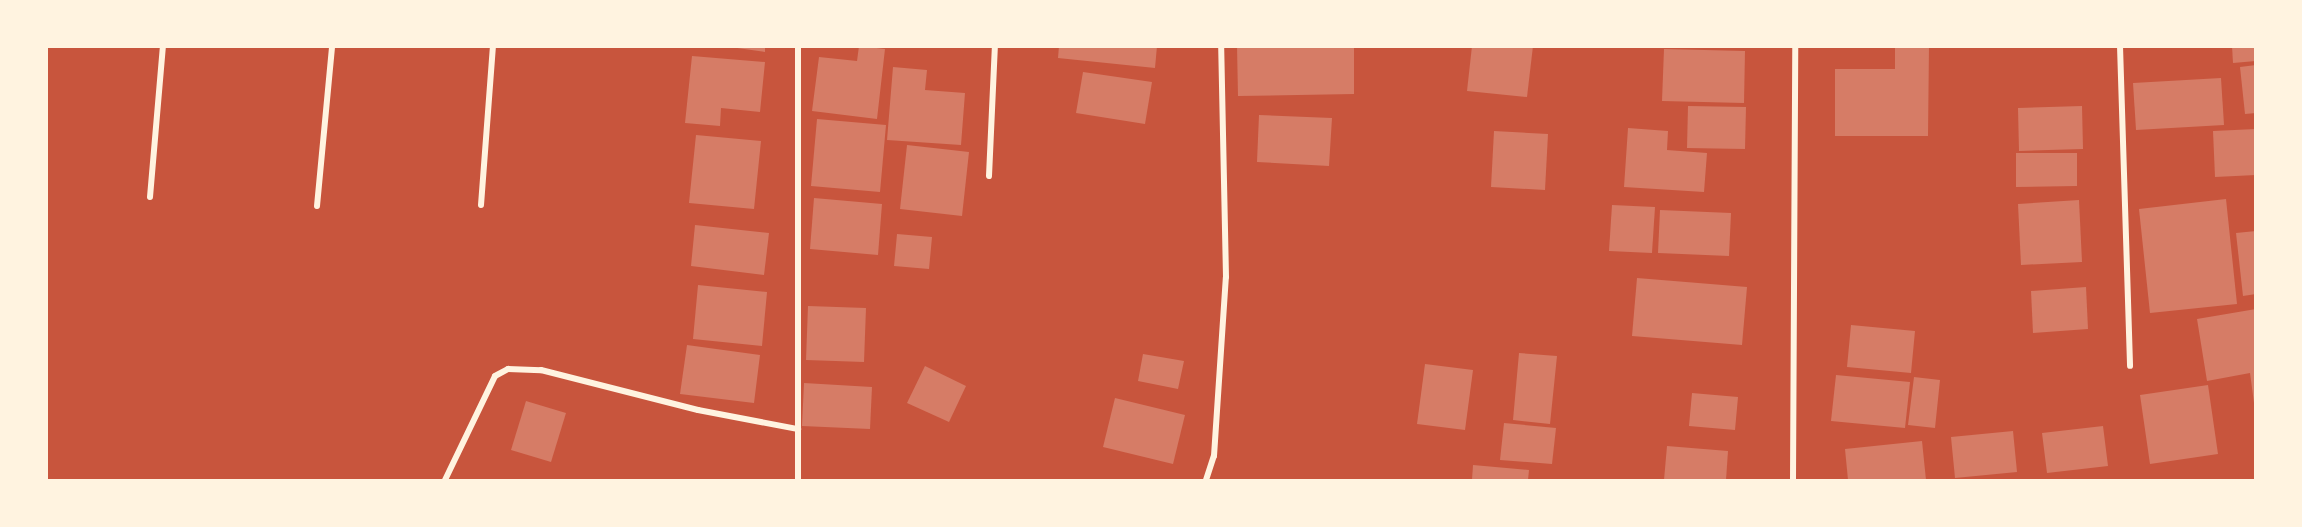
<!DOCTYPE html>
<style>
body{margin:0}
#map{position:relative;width:2302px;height:527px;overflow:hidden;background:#c8553d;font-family:"IBM Plex Sans",sans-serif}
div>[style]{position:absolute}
.building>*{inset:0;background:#d67c66}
.minor>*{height:6px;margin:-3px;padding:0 3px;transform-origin:3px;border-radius:3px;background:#fff3e0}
span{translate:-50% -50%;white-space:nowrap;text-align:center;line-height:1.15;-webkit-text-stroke:4.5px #fff3e0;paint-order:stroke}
.frame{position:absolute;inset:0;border:48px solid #fff3e0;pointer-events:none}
</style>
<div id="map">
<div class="building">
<i style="clip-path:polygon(723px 46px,765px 46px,765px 52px)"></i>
<i style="clip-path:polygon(859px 46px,885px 49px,877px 119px,812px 111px,819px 57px,857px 61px)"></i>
<i style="clip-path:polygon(1059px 46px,1157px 46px,1155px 68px,1058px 58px)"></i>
<i style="clip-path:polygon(1237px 46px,1354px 46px,1354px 94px,1238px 96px)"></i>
<i style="clip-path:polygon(1472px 46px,1533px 46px,1527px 97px,1467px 91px)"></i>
<i style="clip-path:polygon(1895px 46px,1929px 46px,1928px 136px,1835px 136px,1835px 69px,1895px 69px)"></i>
<i style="clip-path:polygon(2232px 46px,2256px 46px,2256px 61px,2233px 63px)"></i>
<i style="clip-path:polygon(1664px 49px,1745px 51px,1744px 103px,1662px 101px)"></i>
<i style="clip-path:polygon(692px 56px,765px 62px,760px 112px,721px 108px,720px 126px,685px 123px)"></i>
<i style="clip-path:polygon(2256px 65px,2256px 113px,2245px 114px,2240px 67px)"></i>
<i style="clip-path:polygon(893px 67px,927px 70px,925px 90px,965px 93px,961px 145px,887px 140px)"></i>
<i style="clip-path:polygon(1083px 72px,1152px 82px,1145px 124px,1076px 113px)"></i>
<i style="clip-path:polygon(2221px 78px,2224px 125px,2136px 130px,2133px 83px)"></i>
<i style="clip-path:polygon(1688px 106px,1746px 107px,1745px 149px,1687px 148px)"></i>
<i style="clip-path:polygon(2082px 106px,2083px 149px,2019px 151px,2018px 108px)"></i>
<i style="clip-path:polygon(1259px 115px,1332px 118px,1329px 166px,1257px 162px)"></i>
<i style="clip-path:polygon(817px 119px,886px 125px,880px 192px,811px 186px)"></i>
<i style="clip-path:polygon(1628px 128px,1668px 131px,1667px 150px,1707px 153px,1704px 192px,1624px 187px)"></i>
<i style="clip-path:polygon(2256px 129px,2256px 175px,2215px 177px,2213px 131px)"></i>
<i style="clip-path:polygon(1494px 131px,1548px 134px,1545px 190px,1491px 187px)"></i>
<i style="clip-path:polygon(696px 135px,761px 141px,754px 209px,689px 203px)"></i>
<i style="clip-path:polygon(907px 145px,969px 152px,962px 216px,900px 209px)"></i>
<i style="clip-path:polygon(2016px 153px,2077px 153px,2077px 186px,2016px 187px)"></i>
<i style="clip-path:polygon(814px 198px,882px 204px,878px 255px,810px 249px)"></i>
<i style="clip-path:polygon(2226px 199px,2237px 304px,2150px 313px,2139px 209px)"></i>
<i style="clip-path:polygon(2079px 200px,2082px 262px,2021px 265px,2018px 204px)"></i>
<i style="clip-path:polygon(1612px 205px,1655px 207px,1652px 253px,1609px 251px)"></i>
<i style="clip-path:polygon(1660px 210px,1731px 213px,1729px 256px,1658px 253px)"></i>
<i style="clip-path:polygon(695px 225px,769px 233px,764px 275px,691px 266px)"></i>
<i style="clip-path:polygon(2256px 231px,2256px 294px,2243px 296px,2236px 233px)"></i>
<i style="clip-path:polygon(897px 234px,932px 237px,929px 269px,894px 266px)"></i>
<i style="clip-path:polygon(1637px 278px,1747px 287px,1742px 345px,1632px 336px)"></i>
<i style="clip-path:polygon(698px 285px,767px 292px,762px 346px,693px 339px)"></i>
<i style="clip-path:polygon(2086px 287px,2088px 329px,2033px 333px,2031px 291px)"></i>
<i style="clip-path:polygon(808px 306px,866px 308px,864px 362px,806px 360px)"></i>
<i style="clip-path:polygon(2256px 309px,2256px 402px,2254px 403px,2250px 373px,2207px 381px,2197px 319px)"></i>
<i style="clip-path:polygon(1851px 325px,1915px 331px,1911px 373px,1847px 367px)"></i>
<i style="clip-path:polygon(687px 345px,760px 355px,754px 403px,680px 394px)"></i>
<i style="clip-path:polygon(1519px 353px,1557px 356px,1550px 424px,1513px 420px)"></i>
<i style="clip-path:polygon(1143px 354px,1184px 361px,1178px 389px,1138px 381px)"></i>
<i style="clip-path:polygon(1425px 364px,1473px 370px,1465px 430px,1417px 424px)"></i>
<i style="clip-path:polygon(925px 366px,966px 386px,949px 422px,907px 403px)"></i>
<i style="clip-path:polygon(1836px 375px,1910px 382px,1905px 428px,1831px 421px)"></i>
<i style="clip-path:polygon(1914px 377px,1940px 380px,1935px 428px,1908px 425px)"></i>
<i style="clip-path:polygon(804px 383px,872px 387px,870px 429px,802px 426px)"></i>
<i style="clip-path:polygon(2208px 385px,2218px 454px,2150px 464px,2140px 395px)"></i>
<i style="clip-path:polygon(1692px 393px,1738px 397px,1735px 430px,1689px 426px)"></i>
<i style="clip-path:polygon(1115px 398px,1185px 415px,1173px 464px,1103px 447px)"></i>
<i style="clip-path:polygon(526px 401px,566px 413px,551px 462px,511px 450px)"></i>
<i style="clip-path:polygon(1504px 423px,1556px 428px,1552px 464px,1500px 460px)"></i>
<i style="clip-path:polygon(2103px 426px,2108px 466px,2047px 473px,2042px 433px)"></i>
<i style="clip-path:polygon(2013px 431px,2017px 472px,1955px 478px,1951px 437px)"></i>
<i style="clip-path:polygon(1922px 441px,1926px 480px,1848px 480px,1845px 449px)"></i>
<i style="clip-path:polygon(1667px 446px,1728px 451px,1726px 480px,1664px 480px)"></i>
<i style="clip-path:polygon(1473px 465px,1529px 470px,1528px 480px,1472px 480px)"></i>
</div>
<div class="minor">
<i style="left:798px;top:46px;width:434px;rotate:90deg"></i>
<i style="left:2120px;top:46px;width:320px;rotate:88.2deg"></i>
<i style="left:989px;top:176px;width:130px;rotate:-87.4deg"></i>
<i style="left:150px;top:197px;width:152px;rotate:-85.1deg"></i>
<i style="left:481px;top:205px;width:159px;rotate:-85.7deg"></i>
<i style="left:317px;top:206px;width:161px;rotate:-84.6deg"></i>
<i style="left:445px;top:480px;width:115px;rotate:-64.3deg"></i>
<i style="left:495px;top:376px;width:15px;rotate:-28deg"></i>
<i style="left:508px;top:369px;width:33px;rotate:2deg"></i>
<i style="left:541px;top:370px;width:162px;rotate:14.3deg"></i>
<i style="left:698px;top:410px;width:102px;rotate:10.8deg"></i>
<i style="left:1206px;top:480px;width:25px;rotate:-72deg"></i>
<i style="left:1214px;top:456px;width:179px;rotate:-86.2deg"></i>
<i style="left:1226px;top:277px;width:231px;rotate:-91.2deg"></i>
<i style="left:1793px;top:480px;width:434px;rotate:-89.7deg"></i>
</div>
<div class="frame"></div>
</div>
